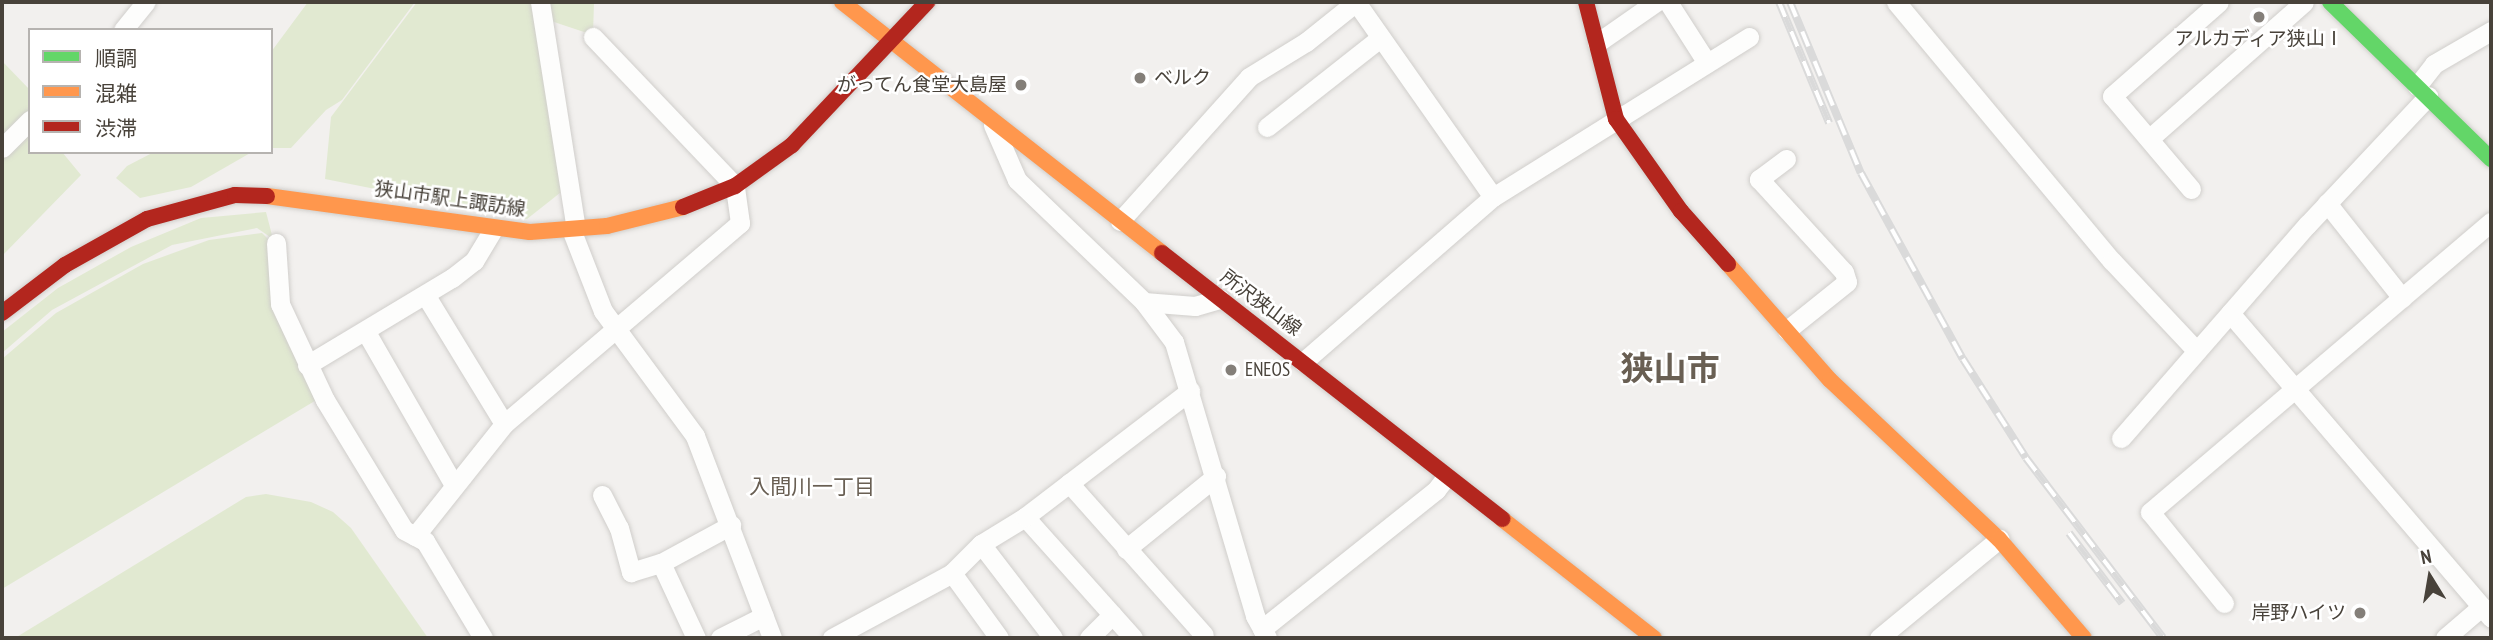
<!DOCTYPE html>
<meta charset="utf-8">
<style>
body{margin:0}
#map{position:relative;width:2493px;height:640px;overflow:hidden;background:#f2f0ee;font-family:"PT Sans Narrow","Noto Sans JP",sans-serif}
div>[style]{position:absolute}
.green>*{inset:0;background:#e1e9d1}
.roads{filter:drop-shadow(0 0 2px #d0cecb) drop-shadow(0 0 2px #d0cecb)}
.street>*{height:19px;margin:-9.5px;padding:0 9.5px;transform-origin:9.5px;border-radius:9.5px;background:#fdfdfc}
.fast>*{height:16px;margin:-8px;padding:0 8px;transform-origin:8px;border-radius:8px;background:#63d668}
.slow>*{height:16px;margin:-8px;padding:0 8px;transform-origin:8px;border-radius:8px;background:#ff974d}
.jam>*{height:16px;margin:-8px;padding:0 8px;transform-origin:8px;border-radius:8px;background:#b3261e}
.rail>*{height:8px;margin-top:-4px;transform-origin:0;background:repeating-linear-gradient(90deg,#fff 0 16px,#dadada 0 32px);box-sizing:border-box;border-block:2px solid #dadada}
.dots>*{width:19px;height:19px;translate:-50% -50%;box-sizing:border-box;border:4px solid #fff;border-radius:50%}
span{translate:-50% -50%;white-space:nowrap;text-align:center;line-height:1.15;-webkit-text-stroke:5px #fff;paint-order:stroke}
.poi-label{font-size:19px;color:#48423a}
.left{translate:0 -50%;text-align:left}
.right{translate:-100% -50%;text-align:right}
.street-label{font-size:19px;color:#48423a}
.neighbourhood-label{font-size:21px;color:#695f53}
.town-label{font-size:33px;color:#695f53;font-weight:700}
.frame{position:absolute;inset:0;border:4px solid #48423a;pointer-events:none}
.legend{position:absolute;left:28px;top:28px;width:245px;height:126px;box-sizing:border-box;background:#fff;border:2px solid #b6b3b0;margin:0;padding:9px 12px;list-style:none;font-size:21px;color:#48423a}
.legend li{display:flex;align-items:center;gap:14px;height:35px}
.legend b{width:35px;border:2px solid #b6b3b0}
.north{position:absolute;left:2395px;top:542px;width:70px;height:70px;-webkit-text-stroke:5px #fff;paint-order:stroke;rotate:349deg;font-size:19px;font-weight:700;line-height:28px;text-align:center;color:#48423a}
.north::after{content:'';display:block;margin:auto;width:24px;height:32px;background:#48423a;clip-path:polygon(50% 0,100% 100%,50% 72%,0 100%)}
</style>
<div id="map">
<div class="green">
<i style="clip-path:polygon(308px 2px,415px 2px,342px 100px,326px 110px,291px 148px,271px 148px,271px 52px)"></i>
<i style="clip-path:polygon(417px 2px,538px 2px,565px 189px,527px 219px,325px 179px,331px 117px)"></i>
<i style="clip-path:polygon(541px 2px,594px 2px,593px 35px,542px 18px)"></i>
<i style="clip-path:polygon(2px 61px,30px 90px,30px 110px,2px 138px)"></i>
<i style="clip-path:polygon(30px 128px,30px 152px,62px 152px,81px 175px,2px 256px,2px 156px)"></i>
<i style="clip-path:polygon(154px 152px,252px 152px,191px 187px,140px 198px,116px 178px,127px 166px)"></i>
<i style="clip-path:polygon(266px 212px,273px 239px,257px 228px,172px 245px,52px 310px,2px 353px,2px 332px,58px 288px,131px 247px,201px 218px)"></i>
<i style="clip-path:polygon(262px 233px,270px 241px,273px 299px,318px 399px,2px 589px,2px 359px,56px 313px,143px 264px,209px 240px)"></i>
<i style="clip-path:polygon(266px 494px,311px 502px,333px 512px,351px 528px,428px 638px,15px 638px,246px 497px)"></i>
</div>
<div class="roads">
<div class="street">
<i style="left:540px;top:2px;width:230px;rotate:81deg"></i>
<i style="left:1668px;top:2px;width:72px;rotate:57.4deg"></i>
<i style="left:1896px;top:2px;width:337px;rotate:50.2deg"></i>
<i style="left:2112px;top:261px;width:122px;rotate:46.7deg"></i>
<i style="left:123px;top:30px;width:36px;rotate:-51deg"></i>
<i style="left:1597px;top:43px;width:72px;rotate:-34.8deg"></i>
<i style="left:2417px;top:86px;width:28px;rotate:-52deg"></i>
<i style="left:2434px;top:64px;width:66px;rotate:-30.1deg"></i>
<i style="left:993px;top:125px;width:60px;rotate:66.4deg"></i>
<i style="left:1017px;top:180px;width:176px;rotate:43.8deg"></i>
<i style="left:1144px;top:302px;width:51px;rotate:4.5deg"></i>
<i style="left:1195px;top:306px;width:26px;rotate:-16deg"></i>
<i style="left:1267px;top:127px;width:144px;rotate:-38.2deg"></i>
<i style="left:2150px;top:138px;width:205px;rotate:-41.4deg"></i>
<i style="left:2px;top:148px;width:40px;rotate:-45deg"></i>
<i style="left:1786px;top:159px;width:34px;rotate:143deg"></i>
<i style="left:1759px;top:179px;width:126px;rotate:47.6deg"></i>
<i style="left:1844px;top:272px;width:10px;rotate:73deg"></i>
<i style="left:1847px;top:282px;width:77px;rotate:141.3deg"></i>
<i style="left:2191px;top:189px;width:122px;rotate:-130.3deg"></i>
<i style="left:2112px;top:96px;width:142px;rotate:-41.3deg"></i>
<i style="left:2327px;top:203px;width:121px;rotate:51.7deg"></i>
<i style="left:1120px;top:221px;width:193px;rotate:-48.1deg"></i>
<i style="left:1249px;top:77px;width:67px;rotate:-31.6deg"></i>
<i style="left:1306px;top:42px;width:64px;rotate:-38.7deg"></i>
<i style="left:1356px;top:2px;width:238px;rotate:54.9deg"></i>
<i style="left:571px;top:229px;width:88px;rotate:68.7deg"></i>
<i style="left:603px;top:311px;width:155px;rotate:53.6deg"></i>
<i style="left:695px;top:436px;width:216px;rotate:69.1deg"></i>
<i style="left:276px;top:243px;width:61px;rotate:86.2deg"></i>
<i style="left:280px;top:304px;width:106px;rotate:64.9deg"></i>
<i style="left:325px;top:400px;width:152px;rotate:58.7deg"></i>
<i style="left:404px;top:530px;width:24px;rotate:28deg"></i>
<i style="left:425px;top:541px;width:113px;rotate:59.1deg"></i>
<i style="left:426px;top:296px;width:150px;rotate:58.6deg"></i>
<i style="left:1144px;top:302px;width:50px;rotate:53.1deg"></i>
<i style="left:1174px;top:342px;width:286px;rotate:73.5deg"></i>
<i style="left:1255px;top:616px;width:25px;rotate:61deg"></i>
<i style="left:2230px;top:313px;width:401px;rotate:49.4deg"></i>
<i style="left:366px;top:332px;width:177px;rotate:60.1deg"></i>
<i style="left:1303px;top:362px;width:252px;rotate:-41deg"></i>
<i style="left:1493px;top:197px;width:302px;rotate:-32deg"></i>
<i style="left:307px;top:365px;width:169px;rotate:-31deg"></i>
<i style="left:452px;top:278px;width:28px;rotate:-38deg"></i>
<i style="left:474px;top:261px;width:37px;rotate:-59deg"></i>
<i style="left:2121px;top:438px;width:283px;rotate:-48.9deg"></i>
<i style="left:2307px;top:225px;width:177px;rotate:-46.8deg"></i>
<i style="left:1069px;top:483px;width:203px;rotate:48.4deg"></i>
<i style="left:602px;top:495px;width:37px;rotate:63deg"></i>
<i style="left:619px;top:528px;width:46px;rotate:74.7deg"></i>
<i style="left:631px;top:572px;width:31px;rotate:-17deg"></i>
<i style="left:661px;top:563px;width:80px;rotate:-28.5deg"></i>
<i style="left:1025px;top:517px;width:162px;rotate:48.2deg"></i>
<i style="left:415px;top:536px;width:143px;rotate:-51.5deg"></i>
<i style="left:504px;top:424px;width:310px;rotate:-40.4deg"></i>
<i style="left:740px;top:223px;width:37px;rotate:-98deg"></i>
<i style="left:735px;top:186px;width:206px;rotate:-133.6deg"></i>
<i style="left:981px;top:544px;width:118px;rotate:52.5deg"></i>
<i style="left:1126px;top:549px;width:116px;rotate:-39deg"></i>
<i style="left:661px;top:563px;width:83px;rotate:65deg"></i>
<i style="left:952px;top:573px;width:80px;rotate:54.1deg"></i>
<i style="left:2224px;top:603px;width:117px;rotate:-129.1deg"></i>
<i style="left:2150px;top:512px;width:448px;rotate:-40.4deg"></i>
<i style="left:1262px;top:629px;width:223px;rotate:-38.6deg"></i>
<i style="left:1436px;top:490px;width:16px;rotate:-52deg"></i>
<i style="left:720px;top:638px;width:49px;rotate:-26.6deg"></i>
<i style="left:832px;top:638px;width:136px;rotate:-28.4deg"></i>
<i style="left:952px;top:573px;width:41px;rotate:-45deg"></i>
<i style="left:981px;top:544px;width:52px;rotate:-31.5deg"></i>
<i style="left:1025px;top:517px;width:208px;rotate:-37.4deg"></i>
<i style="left:1089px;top:638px;width:33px;rotate:-45deg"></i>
<i style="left:1879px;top:638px;width:156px;rotate:-39.5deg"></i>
<i style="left:2445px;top:638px;width:48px;rotate:-40.7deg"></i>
</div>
<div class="fast">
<i style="left:2330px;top:2px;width:225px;rotate:44.3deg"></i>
</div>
<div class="slow">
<i style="left:842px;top:2px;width:407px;rotate:38.1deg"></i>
<i style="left:267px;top:196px;width:265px;rotate:7.8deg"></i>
<i style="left:530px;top:232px;width:77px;rotate:-4.5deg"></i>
<i style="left:607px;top:226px;width:78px;rotate:-14deg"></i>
<i style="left:1728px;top:264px;width:154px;rotate:48.7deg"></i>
<i style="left:1830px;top:380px;width:232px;rotate:43.3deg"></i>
<i style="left:1999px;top:539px;width:130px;rotate:49.4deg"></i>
<i style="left:1502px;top:519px;width:193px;rotate:38.1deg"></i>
</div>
<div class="jam">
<i style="left:1586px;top:2px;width:121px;rotate:75.6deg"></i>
<i style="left:1616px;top:119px;width:113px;rotate:54.8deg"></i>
<i style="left:1681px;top:211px;width:71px;rotate:48.4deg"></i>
<i style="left:683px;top:207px;width:56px;rotate:-22deg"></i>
<i style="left:735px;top:186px;width:70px;rotate:-35.7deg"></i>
<i style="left:792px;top:145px;width:197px;rotate:-46.6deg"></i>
<i style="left:1162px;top:253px;width:432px;rotate:38deg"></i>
<i style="left:2px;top:313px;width:79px;rotate:-37.3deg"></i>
<i style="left:65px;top:265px;width:94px;rotate:-29.3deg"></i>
<i style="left:147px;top:219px;width:91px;rotate:-15.3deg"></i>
<i style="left:235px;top:195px;width:32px;rotate:2deg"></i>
</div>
</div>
<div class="rail">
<i style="left:1779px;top:2px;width:131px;rotate:67.5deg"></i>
<i style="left:1790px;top:2px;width:185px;rotate:67.5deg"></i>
<i style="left:1861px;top:173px;width:212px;rotate:61.3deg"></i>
<i style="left:1963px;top:359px;width:117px;rotate:57.5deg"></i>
<i style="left:2026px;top:458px;width:226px;rotate:52.7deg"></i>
<i style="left:2069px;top:533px;width:88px;rotate:52.9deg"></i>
</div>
<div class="dots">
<i style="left:2259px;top:17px;background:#847f79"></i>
<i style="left:1140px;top:78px;background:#847f79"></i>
<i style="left:1021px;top:85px;background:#847f79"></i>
<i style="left:1231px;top:370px;background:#847f79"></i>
<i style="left:2360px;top:613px;background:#847f79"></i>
</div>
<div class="poi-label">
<span style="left:2259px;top:39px">アルカディア狭山Ⅰ</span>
<span class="left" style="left:1154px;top:78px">ベルク</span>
<span class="right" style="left:1007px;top:85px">がってん食堂大島屋</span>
<span class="left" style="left:1245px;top:370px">ENEOS</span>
<span class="right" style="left:2346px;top:613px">岸野ハイツ</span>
</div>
<div class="street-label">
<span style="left:450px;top:199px;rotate:8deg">狭山市駅上諏訪線</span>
<span style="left:1261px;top:303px;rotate:37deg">所沢狭山線</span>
</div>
<div class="neighbourhood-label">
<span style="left:812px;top:487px">入間川一丁目</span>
</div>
<div class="town-label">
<span style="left:1670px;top:368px">狭山市</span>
</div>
<div class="frame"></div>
<ul class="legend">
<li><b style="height:9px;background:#63d668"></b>順調</li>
<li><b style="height:9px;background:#ff974d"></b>混雑</li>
<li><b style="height:9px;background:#b3261e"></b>渋滞</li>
</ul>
<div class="north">N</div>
</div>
